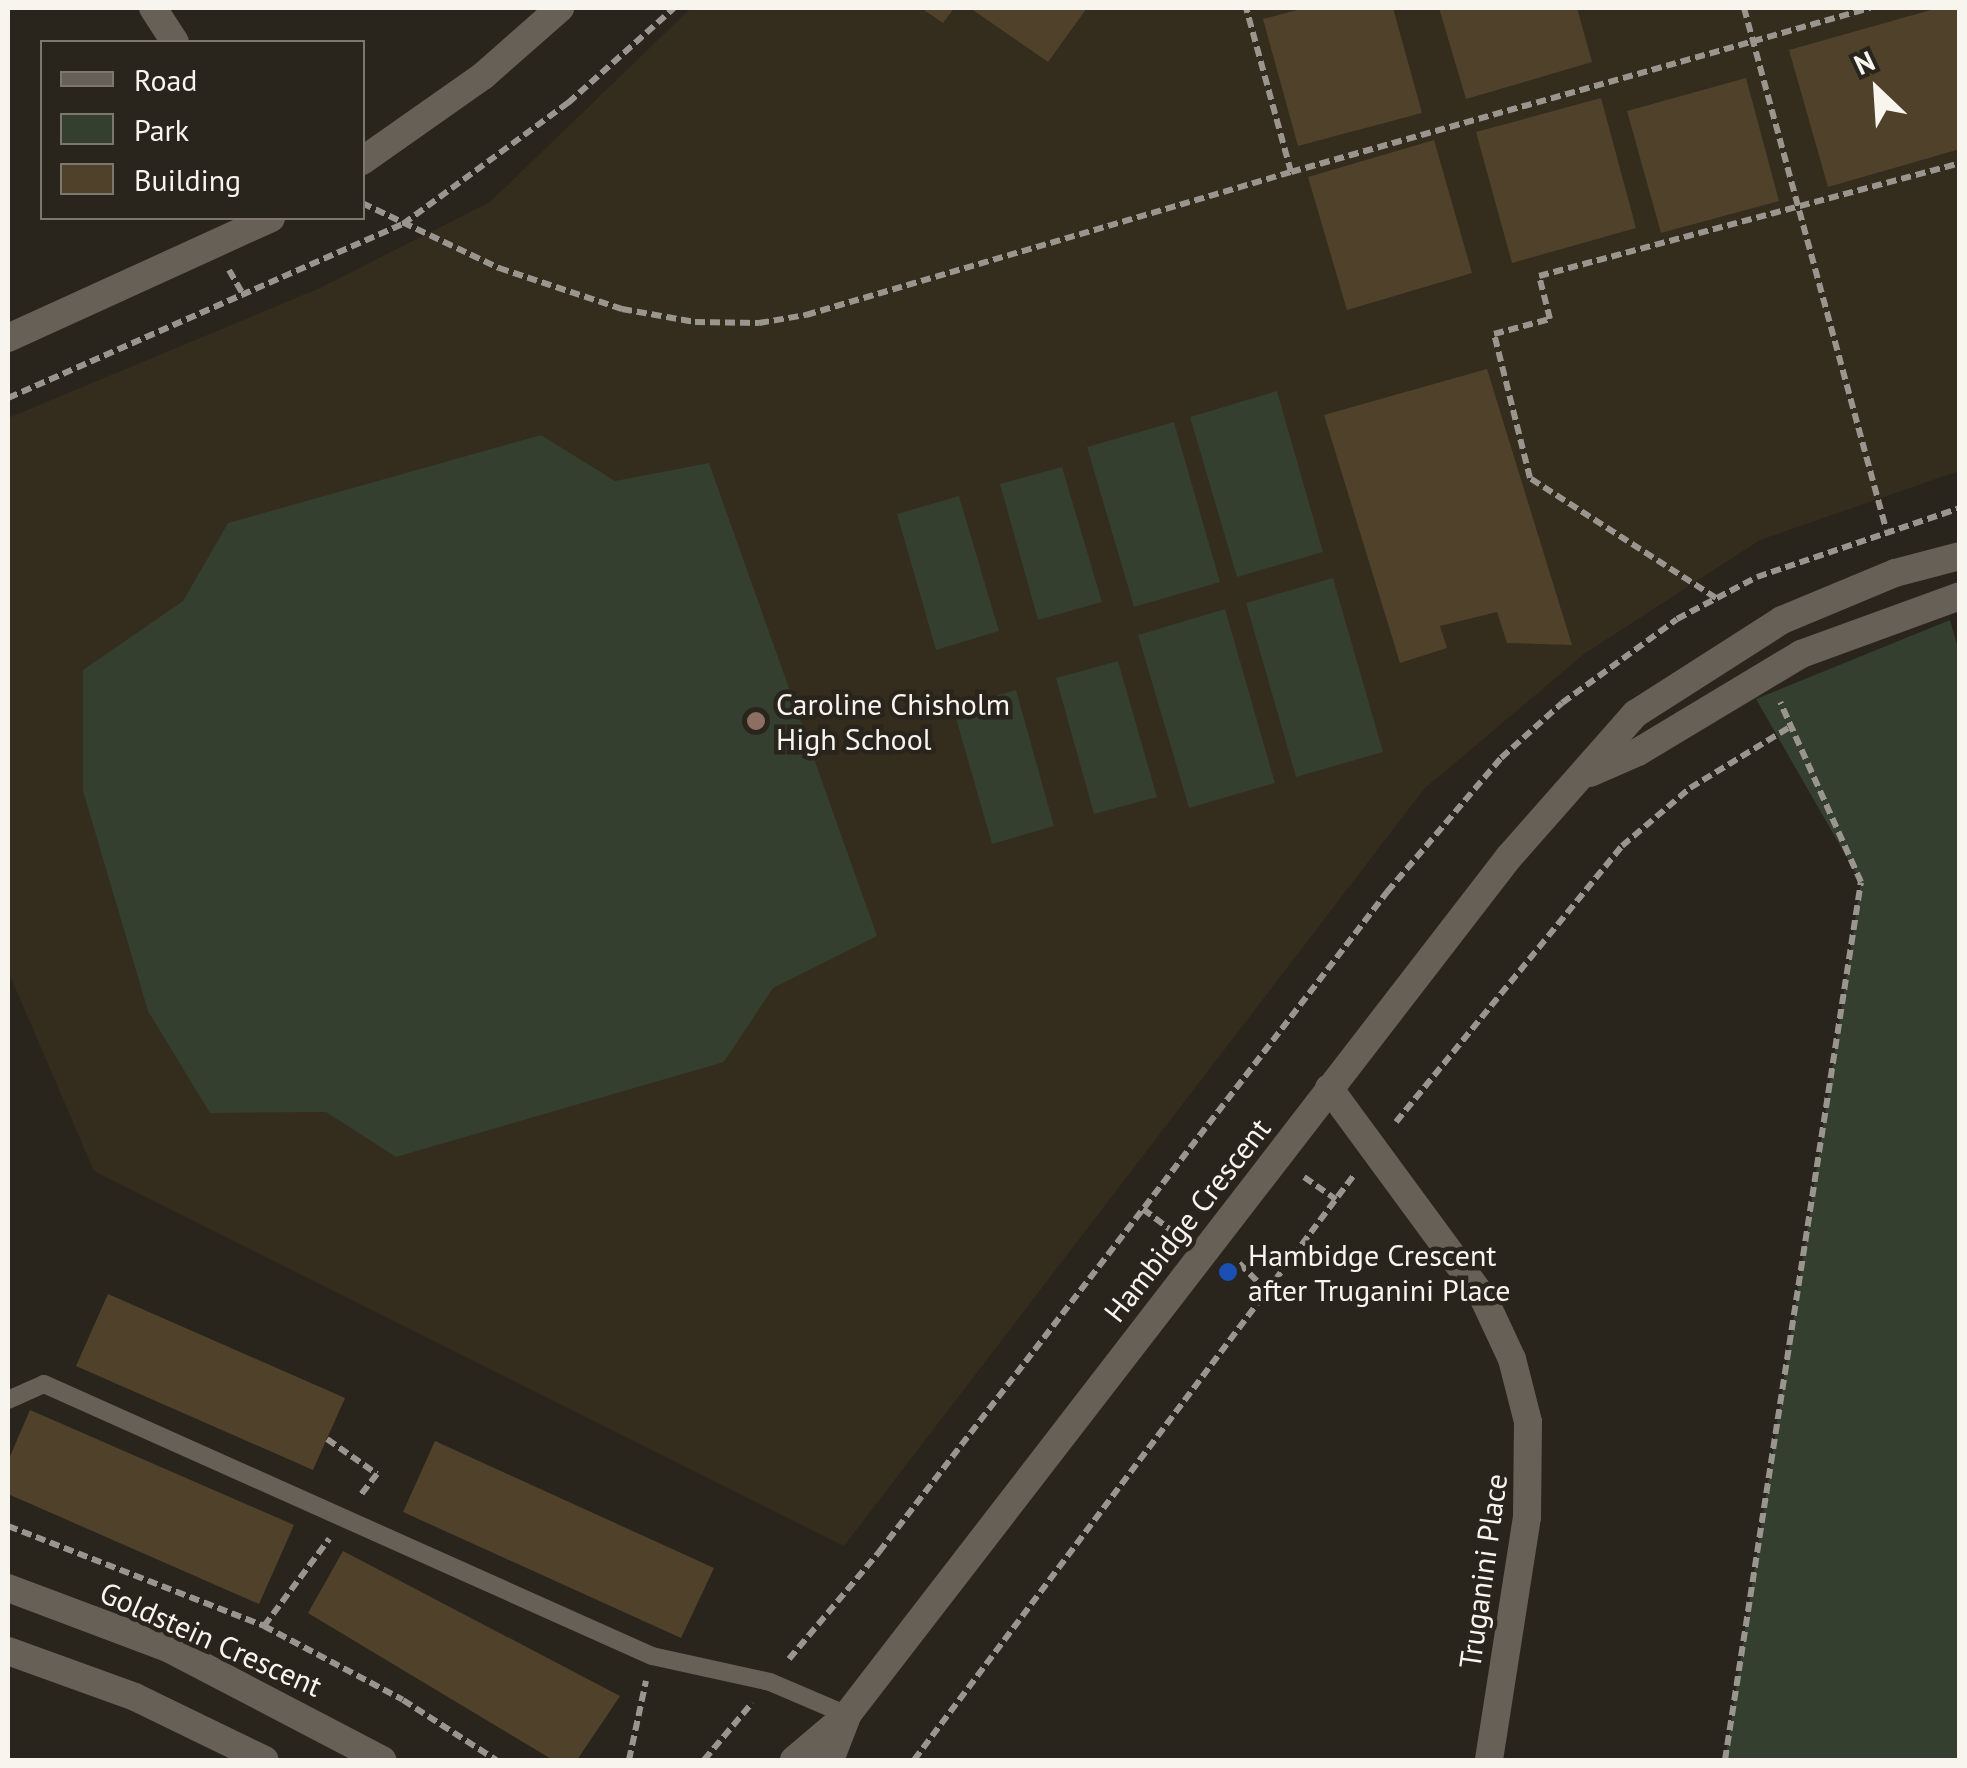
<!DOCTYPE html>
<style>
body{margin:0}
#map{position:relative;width:1967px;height:1768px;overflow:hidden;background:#2a251c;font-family:"PT Sans",sans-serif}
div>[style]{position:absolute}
.built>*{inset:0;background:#342c1d}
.green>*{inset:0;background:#343f2f}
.building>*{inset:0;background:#50422a}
.path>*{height:6px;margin-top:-3px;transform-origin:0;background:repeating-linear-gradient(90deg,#9a958e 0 10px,transparent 0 15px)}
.service>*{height:18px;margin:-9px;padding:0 9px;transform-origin:9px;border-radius:9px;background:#666056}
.minor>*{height:28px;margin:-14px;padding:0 14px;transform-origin:14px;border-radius:14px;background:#666056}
.tertiary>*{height:28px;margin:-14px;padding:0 14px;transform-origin:14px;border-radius:14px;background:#666056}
.dots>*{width:28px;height:28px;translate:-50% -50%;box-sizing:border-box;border:5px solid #2a251c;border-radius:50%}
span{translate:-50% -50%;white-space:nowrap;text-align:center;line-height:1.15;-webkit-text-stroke:9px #2a251c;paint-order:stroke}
.poi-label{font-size:30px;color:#f8f4ee}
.left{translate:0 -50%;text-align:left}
.street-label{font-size:30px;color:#f8f4ee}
.frame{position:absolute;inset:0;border:10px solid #f8f4ee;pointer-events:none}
.legend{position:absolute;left:40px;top:40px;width:325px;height:180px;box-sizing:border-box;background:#2a251c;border:2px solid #7c7870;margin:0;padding:12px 18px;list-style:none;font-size:30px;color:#f8f4ee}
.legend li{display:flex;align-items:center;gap:20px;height:50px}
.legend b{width:50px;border:2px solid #7c7870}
.north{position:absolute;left:1827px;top:40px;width:100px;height:100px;-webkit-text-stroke:8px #2a251c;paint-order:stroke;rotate:335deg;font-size:28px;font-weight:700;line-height:40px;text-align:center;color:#f8f4ee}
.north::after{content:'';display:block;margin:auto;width:35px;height:45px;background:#f8f4ee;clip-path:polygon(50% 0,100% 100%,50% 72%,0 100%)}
</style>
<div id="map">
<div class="built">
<i style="clip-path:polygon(691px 8px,1959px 8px,1959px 471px,1760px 540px,1584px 654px,1424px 789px,844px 1546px,94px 1171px,8px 971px,8px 418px,320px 288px,490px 202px)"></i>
</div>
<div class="green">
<i style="clip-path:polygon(1277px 391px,1323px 552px,1237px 577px,1190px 417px)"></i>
<i style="clip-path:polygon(1174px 422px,1220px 582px,1134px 607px,1087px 447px)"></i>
<i style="clip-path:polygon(541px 435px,615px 481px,709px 463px,877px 936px,773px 988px,724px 1062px,396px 1157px,326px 1112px,210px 1113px,148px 1011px,83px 791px,83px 670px,183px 601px,228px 523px)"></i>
<i style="clip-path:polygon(1062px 467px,1102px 602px,1038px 620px,1000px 484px)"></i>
<i style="clip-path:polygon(959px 496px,999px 631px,936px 650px,897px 514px)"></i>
<i style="clip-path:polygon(1333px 578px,1383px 752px,1296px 777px,1246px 603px)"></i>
<i style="clip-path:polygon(1225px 609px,1275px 783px,1189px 808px,1138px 635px)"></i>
<i style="clip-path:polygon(1950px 620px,1960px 655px,1959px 1760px,1725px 1760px,1861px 882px,1756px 699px)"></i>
<i style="clip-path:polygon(1118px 661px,1157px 797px,1094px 814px,1056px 678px)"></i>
<i style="clip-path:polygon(1016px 690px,1054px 826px,992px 844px,953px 708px)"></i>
</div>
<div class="building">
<i style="clip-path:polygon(921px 8px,954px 8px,943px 23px)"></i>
<i style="clip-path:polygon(970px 8px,1087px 8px,1048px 62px)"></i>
<i style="clip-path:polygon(1305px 8px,1393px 8px,1422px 113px,1298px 146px,1263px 19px)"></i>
<i style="clip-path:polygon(1439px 8px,1577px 8px,1592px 62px,1466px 99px)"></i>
<i style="clip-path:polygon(1938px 8px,1960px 8px,1960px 149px,1828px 187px,1789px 50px)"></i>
<i style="clip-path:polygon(1746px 78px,1779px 201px,1661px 233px,1627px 111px)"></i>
<i style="clip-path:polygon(1601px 98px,1636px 228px,1512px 263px,1476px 132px)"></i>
<i style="clip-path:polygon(1434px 140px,1472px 273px,1347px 310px,1308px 177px)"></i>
<i style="clip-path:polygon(1487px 369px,1572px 645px,1507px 643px,1497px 612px,1440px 626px,1447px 648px,1400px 663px,1324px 415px)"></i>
<i style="clip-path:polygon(108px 1294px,345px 1398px,313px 1470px,76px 1366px)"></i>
<i style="clip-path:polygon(30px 1410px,294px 1525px,259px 1604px,8px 1494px,8px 1461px)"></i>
<i style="clip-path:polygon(435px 1441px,714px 1568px,681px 1638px,403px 1512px)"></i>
<i style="clip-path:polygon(343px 1551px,620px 1696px,577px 1760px,553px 1760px,308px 1613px)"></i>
</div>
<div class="path">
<i style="left:1744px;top:8px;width:540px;rotate:74.75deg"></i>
<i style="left:1291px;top:172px;width:602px;rotate:-15.81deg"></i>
<i style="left:362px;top:203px;width:152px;rotate:25.4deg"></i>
<i style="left:499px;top:268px;width:130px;rotate:18.4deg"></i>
<i style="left:622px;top:309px;width:74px;rotate:10.1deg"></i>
<i style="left:695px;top:322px;width:64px;rotate:0.9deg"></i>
<i style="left:759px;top:323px;width:48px;rotate:-9.7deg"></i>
<i style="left:806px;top:315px;width:506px;rotate:-16.43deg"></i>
<i style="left:1291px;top:172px;width:170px;rotate:-105.3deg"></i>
<i style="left:229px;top:270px;width:30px;rotate:60deg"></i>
<i style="left:8px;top:398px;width:432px;rotate:-23.8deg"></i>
<i style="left:403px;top:224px;width:205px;rotate:-36.3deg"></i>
<i style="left:568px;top:103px;width:142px;rotate:-41.9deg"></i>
<i style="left:1716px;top:598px;width:221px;rotate:-147.2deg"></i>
<i style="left:1530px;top:478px;width:148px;rotate:-104deg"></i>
<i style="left:1494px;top:334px;width:58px;rotate:-15deg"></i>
<i style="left:1550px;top:319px;width:44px;rotate:-104.3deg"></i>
<i style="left:1539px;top:276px;width:436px;rotate:-15deg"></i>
<i style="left:1396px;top:1122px;width:357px;rotate:-50.7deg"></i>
<i style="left:1622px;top:846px;width:89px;rotate:-40.5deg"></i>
<i style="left:1690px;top:788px;width:117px;rotate:-31.4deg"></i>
<i style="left:1304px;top:1177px;width:39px;rotate:35deg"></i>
<i style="left:1143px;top:1209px;width:38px;rotate:37deg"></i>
<i style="left:1173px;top:1232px;width:6px;rotate:121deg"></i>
<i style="left:1239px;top:1263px;width:40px;rotate:45deg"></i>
<i style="left:327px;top:1439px;width:61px;rotate:35deg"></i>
<i style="left:377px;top:1474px;width:28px;rotate:128deg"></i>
<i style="left:8px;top:1526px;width:275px;rotate:21.3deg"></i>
<i style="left:264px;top:1626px;width:157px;rotate:28deg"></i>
<i style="left:403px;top:1700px;width:111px;rotate:32.8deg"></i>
<i style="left:264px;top:1626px;width:109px;rotate:-53.2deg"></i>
<i style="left:789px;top:1659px;width:140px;rotate:-49.9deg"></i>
<i style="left:879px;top:1552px;width:833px;rotate:-52.41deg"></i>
<i style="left:1387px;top:892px;width:176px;rotate:-49.6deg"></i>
<i style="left:1501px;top:758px;width:82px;rotate:-42deg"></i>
<i style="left:1562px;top:703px;width:142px;rotate:-36.1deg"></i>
<i style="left:1677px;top:619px;width:90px;rotate:-27.7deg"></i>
<i style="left:1757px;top:577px;width:214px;rotate:-18.8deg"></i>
<i style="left:629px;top:1760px;width:81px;rotate:-77.9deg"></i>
<i style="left:704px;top:1760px;width:75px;rotate:-49.9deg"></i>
<i style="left:914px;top:1760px;width:732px;rotate:-53.05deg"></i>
<i style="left:1725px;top:1760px;width:888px;rotate:-81.2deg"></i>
<i style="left:1861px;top:882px;width:197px;rotate:-114.2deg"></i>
</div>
<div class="service">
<i style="left:8px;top:1400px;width:39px;rotate:-24deg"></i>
<i style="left:44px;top:1384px;width:666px;rotate:24.1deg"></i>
<i style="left:652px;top:1656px;width:121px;rotate:12.4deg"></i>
<i style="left:770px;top:1682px;width:84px;rotate:23.2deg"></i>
</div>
<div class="minor">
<i style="left:153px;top:8px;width:40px;rotate:57.1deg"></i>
<i style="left:362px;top:161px;width:148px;rotate:-35.1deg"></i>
<i style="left:483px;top:76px;width:103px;rotate:-41.4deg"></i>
<i style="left:8px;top:338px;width:289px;rotate:-24.5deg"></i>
<i style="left:1329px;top:1088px;width:262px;rotate:53.7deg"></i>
<i style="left:1484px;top:1299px;width:66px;rotate:65deg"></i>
<i style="left:1512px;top:1359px;width:65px;rotate:75.7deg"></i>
<i style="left:1528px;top:1422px;width:95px;rotate:90.6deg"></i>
<i style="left:1527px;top:1517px;width:246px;rotate:98.9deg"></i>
</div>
<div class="tertiary">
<i style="left:1590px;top:773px;width:52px;rotate:-23.6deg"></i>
<i style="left:1638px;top:752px;width:190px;rotate:-31deg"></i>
<i style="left:1801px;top:654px;width:169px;rotate:-20deg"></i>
<i style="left:8px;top:1588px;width:171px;rotate:20.6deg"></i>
<i style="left:168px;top:1648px;width:242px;rotate:27.6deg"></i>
<i style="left:8px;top:1651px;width:135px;rotate:19.9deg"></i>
<i style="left:135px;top:1697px;width:144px;rotate:25.9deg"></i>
<i style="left:794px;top:1760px;width:70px;rotate:-40.3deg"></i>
<i style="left:847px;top:1715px;width:1084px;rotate:-52.35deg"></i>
<i style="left:1509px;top:857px;width:191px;rotate:-48.6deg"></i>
<i style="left:1635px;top:714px;width:174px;rotate:-32.6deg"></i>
<i style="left:1782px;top:620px;width:122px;rotate:-22.6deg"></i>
<i style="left:1895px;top:573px;width:67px;rotate:-14.7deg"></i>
<i style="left:830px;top:1760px;width:47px;rotate:-68.9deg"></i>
</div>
<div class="dots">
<i style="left:756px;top:721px;background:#8d6e63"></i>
<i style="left:1228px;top:1272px;background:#1a4fb4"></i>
</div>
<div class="poi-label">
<span class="left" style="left:776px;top:721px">Caroline Chisholm<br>High School</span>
<span class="left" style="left:1248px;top:1272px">Hambidge Crescent<br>after Truganini Place</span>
</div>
<div class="street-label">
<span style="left:1187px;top:1220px;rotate:-52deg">Hambidge Crescent</span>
<span style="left:1483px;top:1571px;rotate:-82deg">Truganini Place</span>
<span style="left:211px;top:1639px;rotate:24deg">Goldstein Crescent</span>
</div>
<div class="frame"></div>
<ul class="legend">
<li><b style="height:12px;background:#666056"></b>Road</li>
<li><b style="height:28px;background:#343f2f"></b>Park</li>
<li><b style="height:28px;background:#50422a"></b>Building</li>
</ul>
<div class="north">N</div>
</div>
